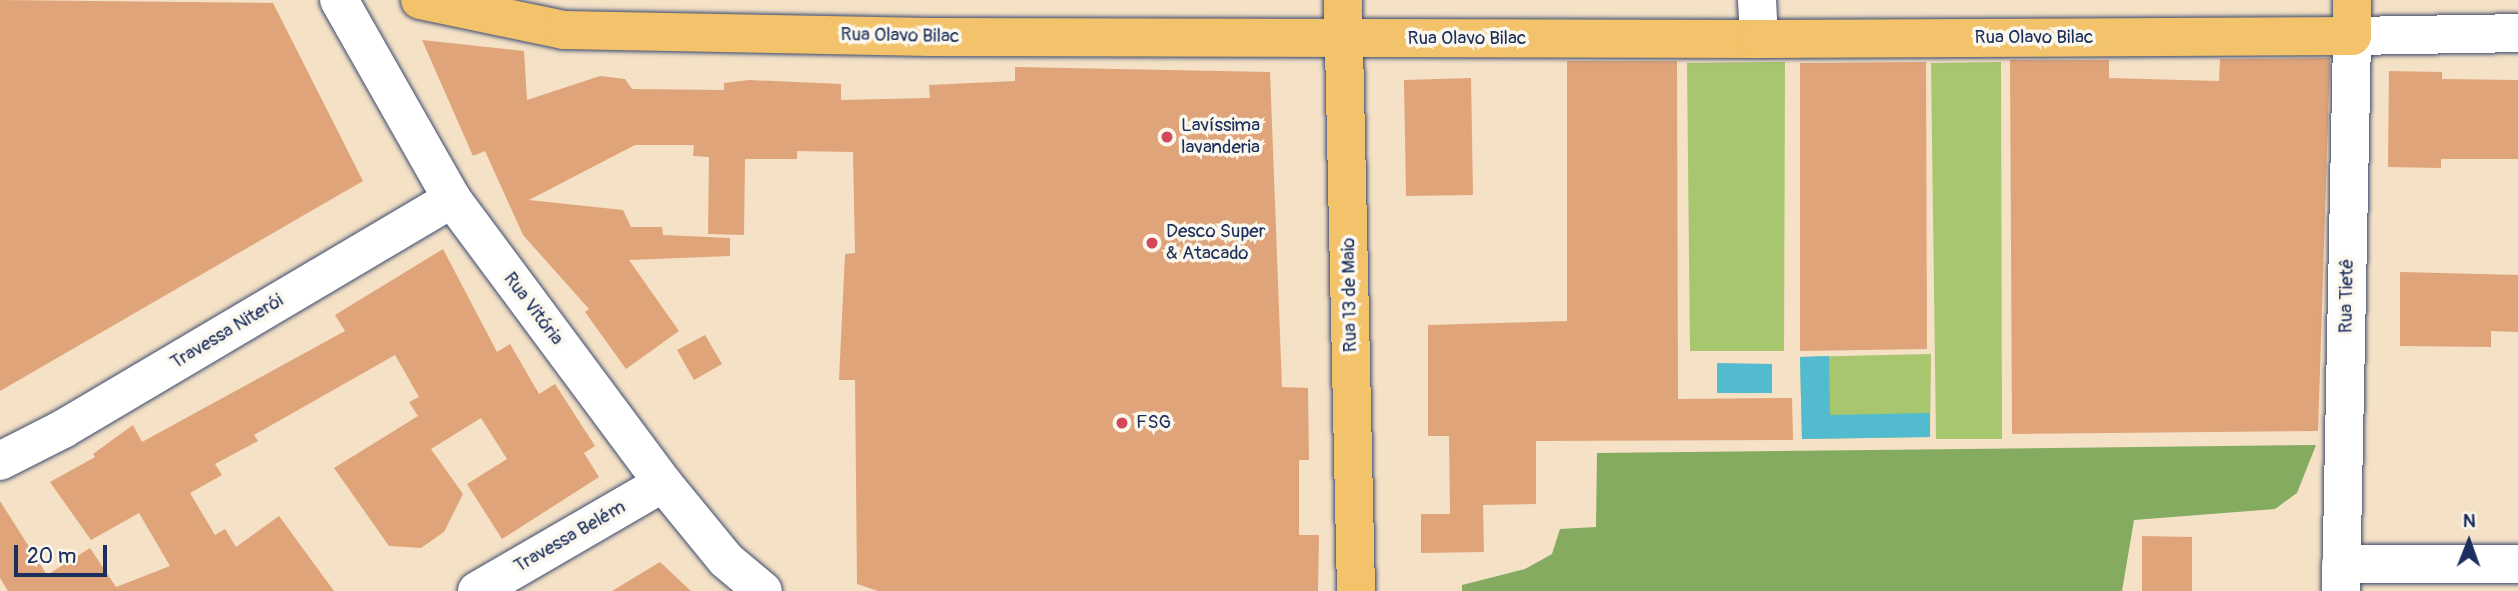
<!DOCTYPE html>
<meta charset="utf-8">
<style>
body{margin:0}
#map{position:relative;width:2518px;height:591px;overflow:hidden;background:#f4e1c6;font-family:Pangolin,sans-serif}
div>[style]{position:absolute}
.green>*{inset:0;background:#a7c66e}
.forest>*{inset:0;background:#85ab61}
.water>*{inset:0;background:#52bbcf}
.building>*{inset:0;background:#e0a47a}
.roads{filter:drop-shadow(0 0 2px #3c4a6e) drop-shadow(0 0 2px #3c4a6e)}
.minor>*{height:38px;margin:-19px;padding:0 19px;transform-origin:19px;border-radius:19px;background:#fff}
.major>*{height:38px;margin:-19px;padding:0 19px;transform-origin:19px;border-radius:19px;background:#f2c36a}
.dots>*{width:19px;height:19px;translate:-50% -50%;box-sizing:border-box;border:4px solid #fbf7ec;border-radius:50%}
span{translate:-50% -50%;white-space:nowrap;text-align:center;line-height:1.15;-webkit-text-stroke:7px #fbf7ec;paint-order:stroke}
.street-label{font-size:19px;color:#1b2f5e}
.poi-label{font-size:19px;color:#1b2f5e}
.left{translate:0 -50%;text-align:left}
.north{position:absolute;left:2434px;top:507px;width:70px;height:70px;-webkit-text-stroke:5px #fbf7ec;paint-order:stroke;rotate:1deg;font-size:19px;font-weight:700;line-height:28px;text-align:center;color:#1b2f5e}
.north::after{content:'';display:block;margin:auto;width:24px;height:32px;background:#1b2f5e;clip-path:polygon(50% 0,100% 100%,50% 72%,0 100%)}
.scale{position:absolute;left:14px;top:545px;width:93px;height:32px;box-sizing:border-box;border:4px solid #1b2f5e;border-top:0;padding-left:9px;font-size:21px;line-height:24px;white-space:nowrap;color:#1b2f5e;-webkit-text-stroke:5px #fbf7ec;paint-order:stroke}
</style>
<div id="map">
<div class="green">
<i style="clip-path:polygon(1785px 62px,1784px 351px,1690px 351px,1687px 63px)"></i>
<i style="clip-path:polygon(2001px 62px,2002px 439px,1936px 439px,1931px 63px)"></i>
<i style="clip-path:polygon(1931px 354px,1930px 437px,1802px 439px,1800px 357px)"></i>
</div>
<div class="forest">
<i style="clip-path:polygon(2316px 445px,2297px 493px,2275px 509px,2134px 520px,2122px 591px,1462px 591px,1462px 585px,1525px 569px,1552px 554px,1560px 529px,1596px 527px,1597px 453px)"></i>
</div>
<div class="water">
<i style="clip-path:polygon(1829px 356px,1830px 415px,1930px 413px,1930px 437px,1802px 439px,1800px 357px)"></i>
<i style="clip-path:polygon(1717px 363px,1772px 364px,1772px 393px,1717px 393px)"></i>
</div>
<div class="building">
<i style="clip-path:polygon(0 0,273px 3px,363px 181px,0 391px)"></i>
<i style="clip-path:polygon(422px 40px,524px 51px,527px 100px,600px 76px,625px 79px,632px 89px,724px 90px,724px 83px,749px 80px,841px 84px,841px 100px,930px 98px,929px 85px,1015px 81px,1015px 67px,1270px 72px,1282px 387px,1308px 388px,1309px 460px,1299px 460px,1299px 535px,1319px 535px,1318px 591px,878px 591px,857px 584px,855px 380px,839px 380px,845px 254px,855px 253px,853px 152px,797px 151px,797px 159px,745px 159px,744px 235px,708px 234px,709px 157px,693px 156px,694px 145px,635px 145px,529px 200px,623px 210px,631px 227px,662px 227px,663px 235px,730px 238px,730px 256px,629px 260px,679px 331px,626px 369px,585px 312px,589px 309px,523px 235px,485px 151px,473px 156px)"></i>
<i style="clip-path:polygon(2330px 58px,2318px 431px,2012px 434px,2010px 60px,2109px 60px,2109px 78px,2219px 81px,2220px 59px)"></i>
<i style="clip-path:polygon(1567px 61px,1677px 61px,1678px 399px,1792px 398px,1793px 440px,1536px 441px,1536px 504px,1483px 505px,1484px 552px,1421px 553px,1421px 514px,1450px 514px,1449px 436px,1428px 436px,1428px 325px,1567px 321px)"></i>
<i style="clip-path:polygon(1926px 62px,1927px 349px,1800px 351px,1800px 63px)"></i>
<i style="clip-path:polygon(2389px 71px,2442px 72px,2442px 79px,2518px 80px,2518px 159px,2441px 159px,2441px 168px,2388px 167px)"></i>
<i style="clip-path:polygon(1471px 78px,1473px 195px,1406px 196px,1404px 80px)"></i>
<i style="clip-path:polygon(443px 249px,497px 352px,510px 344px,539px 394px,555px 384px,595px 446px,584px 453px,599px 477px,502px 539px,467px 484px,507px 459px,481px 418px,431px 449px,463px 494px,444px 532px,421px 548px,389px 546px,334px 468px,418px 416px,409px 402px,419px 397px,395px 355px,254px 435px,258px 441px,215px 464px,222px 475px,190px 493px,215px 535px,225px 529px,236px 547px,279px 516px,334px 591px,8px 591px,0 578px,0 501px,47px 575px,90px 548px,116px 587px,170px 566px,139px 513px,91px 540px,50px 482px,95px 457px,93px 454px,133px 425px,142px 442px,345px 331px,335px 315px)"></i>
<i style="clip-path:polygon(2400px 272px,2518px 275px,2518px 332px,2491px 331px,2491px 347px,2400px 346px)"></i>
<i style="clip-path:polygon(705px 335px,722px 364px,694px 380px,677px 350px)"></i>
<i style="clip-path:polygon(2142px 536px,2192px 537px,2192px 591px,2142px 591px)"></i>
<i style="clip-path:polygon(660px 562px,691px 591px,612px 591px)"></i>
</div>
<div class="roads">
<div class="minor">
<i style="left:339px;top:0;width:229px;rotate:60.4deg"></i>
<i style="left:452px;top:199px;width:354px;rotate:53.4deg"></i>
<i style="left:663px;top:483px;width:99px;rotate:50.7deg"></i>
<i style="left:726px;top:560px;width:48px;rotate:40deg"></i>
<i style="left:1757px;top:0;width:39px;rotate:87deg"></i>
<i style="left:0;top:461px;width:71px;rotate:-26.9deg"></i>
<i style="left:63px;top:429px;width:452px;rotate:-30.6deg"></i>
<i style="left:2341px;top:564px;width:177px"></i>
<i style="left:477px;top:591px;width:215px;rotate:-30.1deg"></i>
<i style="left:2341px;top:591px;width:555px;rotate:-88.86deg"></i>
<i style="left:2352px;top:36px;width:166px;rotate:-1deg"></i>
</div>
<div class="major">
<i style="left:420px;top:0;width:147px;rotate:11.8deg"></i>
<i style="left:564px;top:30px;width:366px;rotate:1.1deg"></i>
<i style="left:930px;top:37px;width:829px;rotate:0.14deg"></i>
<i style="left:1759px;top:39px;width:593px;rotate:-0.29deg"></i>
<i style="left:2352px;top:36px;width:36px;rotate:-90deg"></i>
<i style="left:1343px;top:0;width:591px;rotate:88.74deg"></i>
</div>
</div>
<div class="dots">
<i style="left:1167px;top:137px;background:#d1495b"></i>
<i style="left:1152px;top:243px;background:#d1495b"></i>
<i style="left:1122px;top:423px;background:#d1495b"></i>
</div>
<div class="street-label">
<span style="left:900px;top:36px;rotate:1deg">Rua Olavo Bilac</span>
<span style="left:2034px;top:38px">Rua Olavo Bilac</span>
<span style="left:1467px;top:39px">Rua Olavo Bilac</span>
<span style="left:1350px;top:295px;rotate:-91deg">Rua 13 de Maio</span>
<span style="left:2347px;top:296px;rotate:-89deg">Rua Tietê</span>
<span style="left:533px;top:309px;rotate:53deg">Rua Vitória</span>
<span style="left:227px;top:332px;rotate:-31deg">Travessa Niterói</span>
<span style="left:570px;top:537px;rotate:-30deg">Travessa Belém</span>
</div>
<div class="poi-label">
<span class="left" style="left:1181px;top:137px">Lavíssima<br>lavanderia</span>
<span class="left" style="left:1166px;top:243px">Desco Super<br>&amp; Atacado</span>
<span class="left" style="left:1136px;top:423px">FSG</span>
</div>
<div class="north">N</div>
<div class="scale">20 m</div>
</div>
